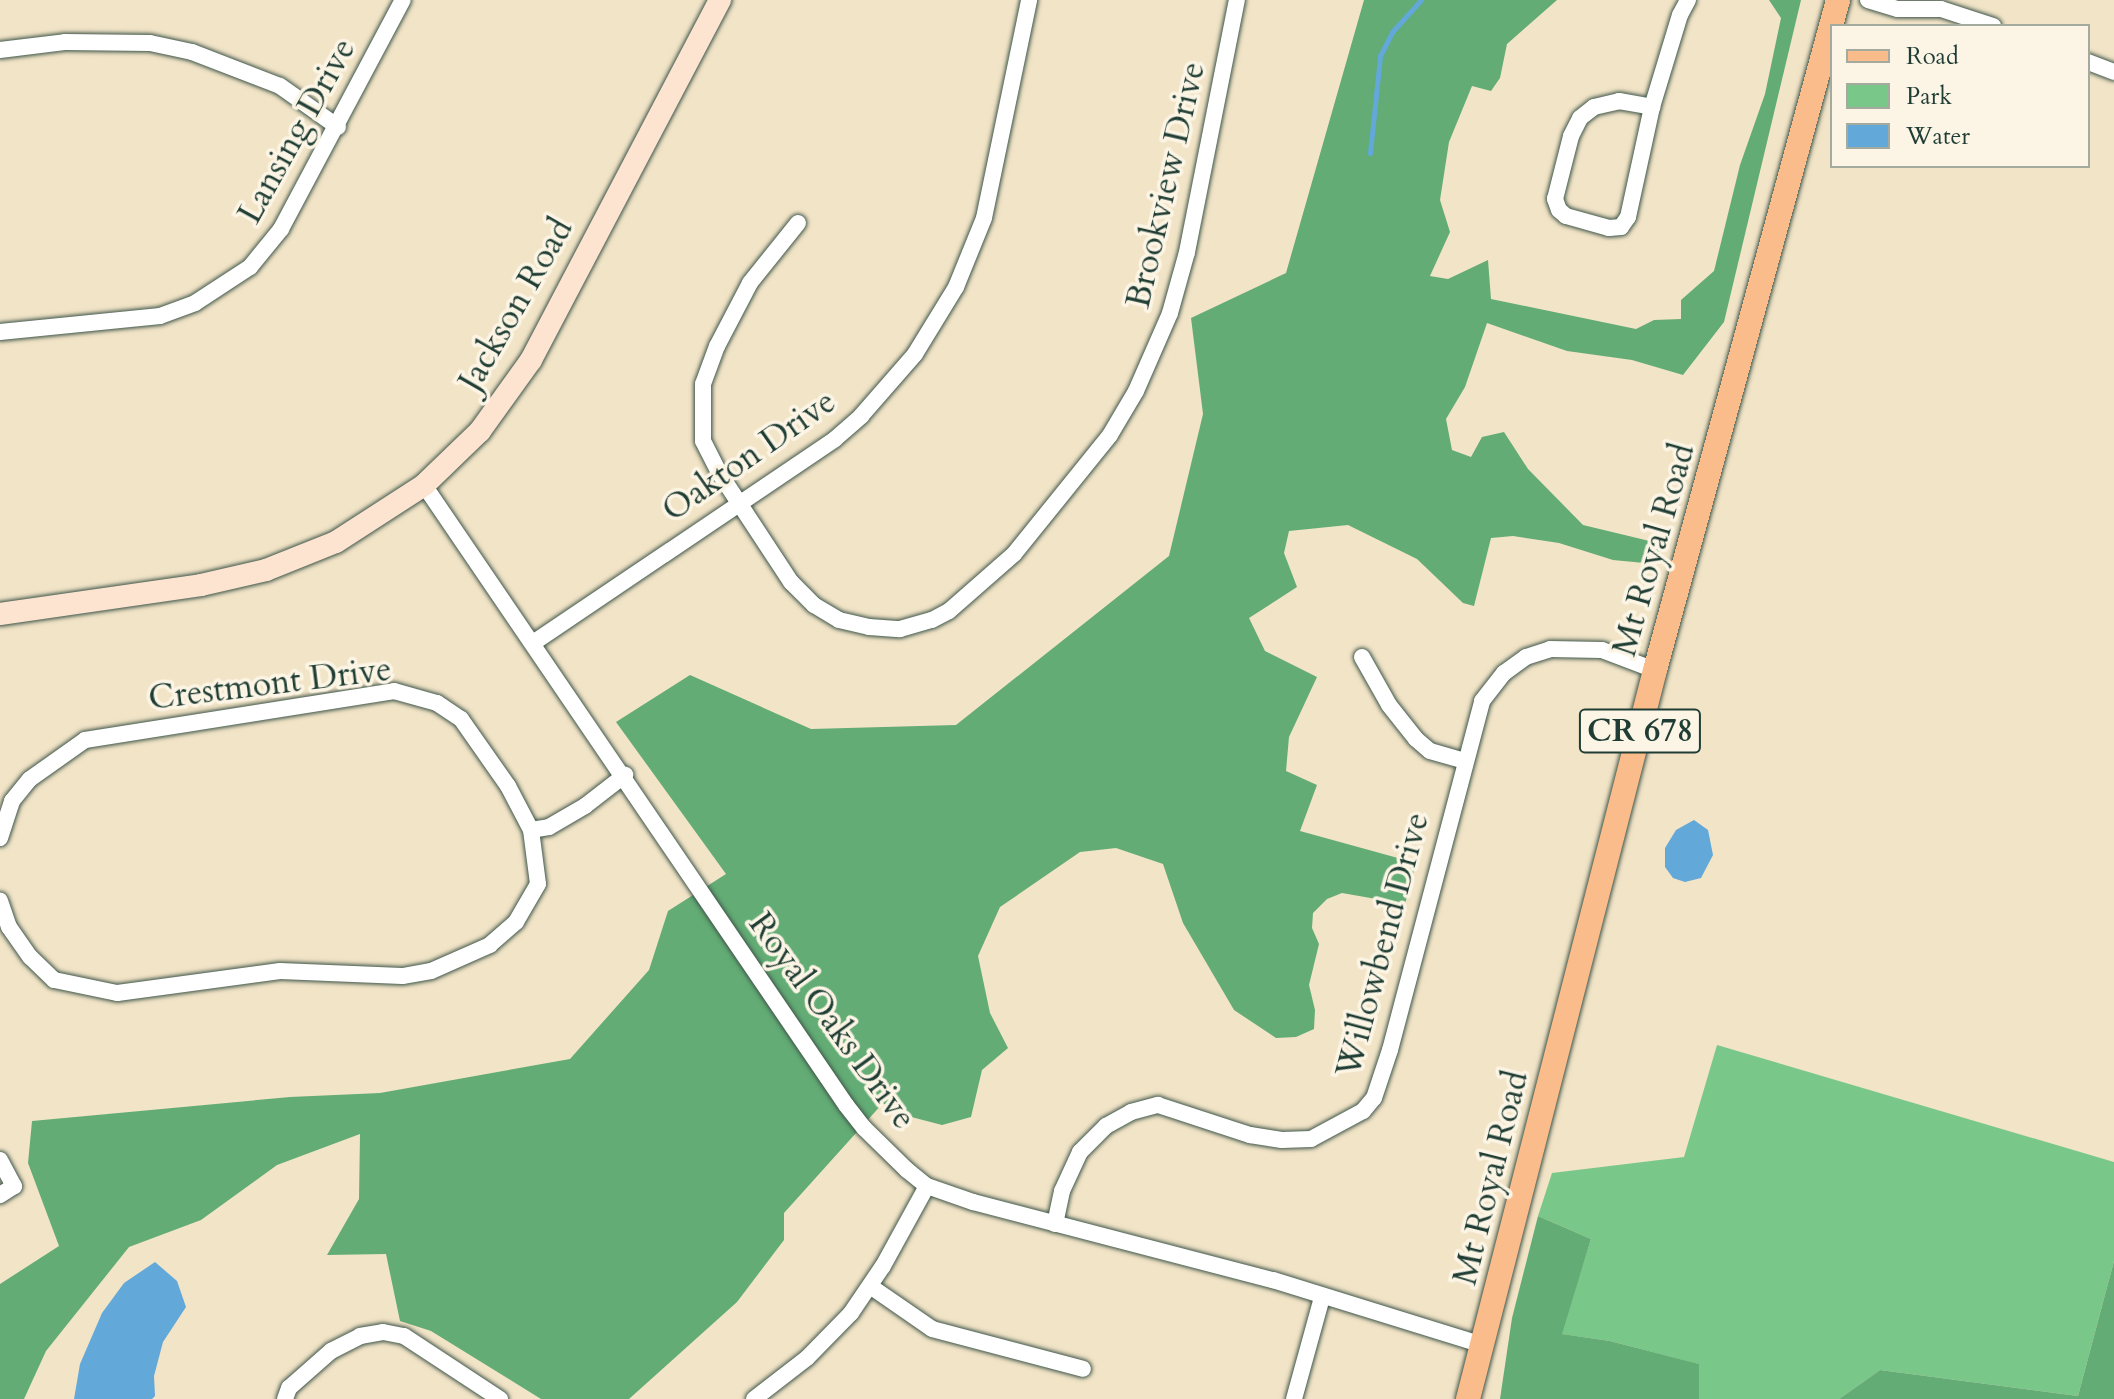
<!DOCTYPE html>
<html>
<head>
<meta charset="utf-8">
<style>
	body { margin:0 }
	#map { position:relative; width:2114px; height:1399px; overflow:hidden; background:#f2e4c7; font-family:Cardo,serif }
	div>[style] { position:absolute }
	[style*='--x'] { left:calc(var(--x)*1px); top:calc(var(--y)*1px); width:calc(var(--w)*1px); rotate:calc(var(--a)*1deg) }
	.green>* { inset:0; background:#7ac889 }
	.forest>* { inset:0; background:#63ac75 }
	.water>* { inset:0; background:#62a8d8 }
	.stream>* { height:5px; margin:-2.5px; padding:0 2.5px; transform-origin:2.5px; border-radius:2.5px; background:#62a8d8 }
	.roads { filter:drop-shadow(0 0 2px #3f564a) drop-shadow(0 0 2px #3f564a) }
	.street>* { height:16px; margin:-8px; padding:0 8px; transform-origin:8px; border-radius:8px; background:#fff }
	.secondary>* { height:22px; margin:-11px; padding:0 11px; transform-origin:11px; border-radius:11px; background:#fde4d1 }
	.primary>* { height:24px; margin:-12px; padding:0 12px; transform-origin:12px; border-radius:12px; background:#fabc8b }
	span { translate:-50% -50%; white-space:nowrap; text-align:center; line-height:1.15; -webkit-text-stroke:7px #fcf5e5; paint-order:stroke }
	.shield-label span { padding:2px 6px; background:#fcf5e5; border:2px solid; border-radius:6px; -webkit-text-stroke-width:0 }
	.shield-label { font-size:32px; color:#1f3d34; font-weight:700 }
	.street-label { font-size:34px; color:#1f3d34 }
	.legend { position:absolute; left:1830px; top:24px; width:260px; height:144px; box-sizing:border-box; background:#fcf5e5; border:2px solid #a4ab9e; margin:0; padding:10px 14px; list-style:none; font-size:24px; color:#1f3d34 }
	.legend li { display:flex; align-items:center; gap:16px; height:40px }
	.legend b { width:40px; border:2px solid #a4ab9e }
</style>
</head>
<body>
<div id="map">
	<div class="green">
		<div style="clip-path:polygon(1717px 1045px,2114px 1162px,2114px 1261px,2078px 1396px,1880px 1370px,1839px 1399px,1699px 1399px,1698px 1364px,1610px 1341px,1561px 1334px,1591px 1239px,1538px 1216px,1552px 1173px,1684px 1157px)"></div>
	</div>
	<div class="forest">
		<div style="clip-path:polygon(1364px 0,1557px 0,1507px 44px,1500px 78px,1491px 91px,1472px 86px,1449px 142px,1440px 200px,1450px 232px,1430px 276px,1448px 279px,1488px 260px,1491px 299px,1636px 329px,1654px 320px,1681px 319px,1681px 300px,1714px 271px,1740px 165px,1765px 94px,1781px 18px,1769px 0,1801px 0,1724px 322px,1683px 375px,1632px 360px,1567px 351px,1487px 323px,1465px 387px,1446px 419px,1452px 450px,1471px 457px,1482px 437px,1504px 432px,1528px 469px,1583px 525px,1662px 544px,1655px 564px,1613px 560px,1559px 543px,1513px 536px,1491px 538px,1474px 606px,1463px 603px,1417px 559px,1348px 525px,1289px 531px,1284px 553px,1297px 587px,1249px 618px,1265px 651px,1317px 677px,1289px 737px,1286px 771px,1317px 785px,1300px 831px,1416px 863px,1405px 904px,1342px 893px,1327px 899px,1313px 913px,1312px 928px,1319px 944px,1309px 985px,1315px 1010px,1314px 1029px,1296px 1037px,1276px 1038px,1234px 1010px,1183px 923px,1163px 864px,1116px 848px,1080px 852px,1000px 907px,978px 956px,990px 1013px,1008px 1048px,982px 1070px,971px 1117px,942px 1125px,896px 1113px,883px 1103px,784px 1213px,784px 1240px,737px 1302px,629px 1399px,541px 1399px,431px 1331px,400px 1321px,386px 1254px,327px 1255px,359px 1199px,360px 1134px,277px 1165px,201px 1220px,129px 1247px,46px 1351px,24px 1399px,0 1399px,0 1284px,59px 1246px,28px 1163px,32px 1121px,290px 1097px,380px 1093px,570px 1059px,649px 970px,668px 911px,726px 874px,616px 722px,690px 675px,811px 729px,956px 725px,1169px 556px,1203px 414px,1191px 318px,1286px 273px)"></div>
		<div style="clip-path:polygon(1538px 1216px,1591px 1239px,1562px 1334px,1610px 1341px,1699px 1364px,1699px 1399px,1500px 1399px,1512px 1318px)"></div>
		<div style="clip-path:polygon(2114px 1261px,2114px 1399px,1839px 1399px,1880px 1370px,2078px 1396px)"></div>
	</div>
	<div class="water">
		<div style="clip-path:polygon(1694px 820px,1708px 830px,1713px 855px,1701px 878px,1685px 882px,1673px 878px,1665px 867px,1665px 848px,1676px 830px)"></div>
		<div style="clip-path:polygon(155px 1262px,177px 1281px,186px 1307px,163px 1342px,154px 1376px,155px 1396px,152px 1399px,74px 1399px,80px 1364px,102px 1313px,124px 1283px)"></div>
	</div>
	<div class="stream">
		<div style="--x:1370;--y:153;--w:98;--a:-84.1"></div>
		<div style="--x:1380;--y:56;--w:27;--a:-63"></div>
		<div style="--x:1392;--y:32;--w:43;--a:-47.8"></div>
	</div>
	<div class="roads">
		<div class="street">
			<div style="--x:1868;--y:0;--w:31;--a:17"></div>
			<div style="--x:1898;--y:9;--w:43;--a:0"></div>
			<div style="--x:1941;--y:9;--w:55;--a:18.1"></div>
			<div style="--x:0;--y:50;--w:65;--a:-7"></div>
			<div style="--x:65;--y:42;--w:85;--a:0.7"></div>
			<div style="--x:150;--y:43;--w:43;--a:12.1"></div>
			<div style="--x:192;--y:52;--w:94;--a:21.1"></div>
			<div style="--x:280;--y:86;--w:71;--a:35.3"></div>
			<div style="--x:2088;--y:62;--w:28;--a:21"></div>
			<div style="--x:1619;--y:101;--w:34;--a:10"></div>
			<div style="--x:1652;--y:107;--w:113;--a:102.3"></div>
			<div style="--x:1628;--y:217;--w:12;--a:125"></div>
			<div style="--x:1621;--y:227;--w:12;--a:175"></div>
			<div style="--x:1609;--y:228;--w:45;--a:-164.4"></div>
			<div style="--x:1566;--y:216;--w:9;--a:-139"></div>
			<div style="--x:1559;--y:210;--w:12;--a:-110"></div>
			<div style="--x:1555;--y:199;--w:65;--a:-75.7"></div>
			<div style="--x:1571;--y:136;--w:20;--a:-63"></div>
			<div style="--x:1580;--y:118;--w:18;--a:-38"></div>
			<div style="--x:1594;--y:107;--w:26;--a:-13"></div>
			<div style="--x:1652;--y:107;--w:96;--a:-73.1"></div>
			<div style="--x:1680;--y:15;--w:17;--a:-62"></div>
			<div style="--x:798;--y:223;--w:77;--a:128.7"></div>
			<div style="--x:750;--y:283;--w:71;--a:117.6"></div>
			<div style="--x:717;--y:346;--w:40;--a:110.2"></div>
			<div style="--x:703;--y:384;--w:57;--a:90"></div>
			<div style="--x:703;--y:441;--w:34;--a:63"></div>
			<div style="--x:718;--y:471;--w:133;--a:56.7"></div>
			<div style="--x:791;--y:582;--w:33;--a:45"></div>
			<div style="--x:814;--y:605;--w:29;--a:31"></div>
			<div style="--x:839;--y:620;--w:31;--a:13"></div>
			<div style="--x:869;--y:627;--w:31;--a:4"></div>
			<div style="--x:900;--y:629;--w:33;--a:-16"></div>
			<div style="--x:932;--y:620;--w:19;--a:-28"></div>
			<div style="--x:949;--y:611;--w:86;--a:-41.2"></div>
			<div style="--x:1014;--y:554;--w:153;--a:-51.1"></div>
			<div style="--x:1110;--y:435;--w:51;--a:-59.4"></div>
			<div style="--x:1136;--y:391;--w:85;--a:-66.4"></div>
			<div style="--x:1170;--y:313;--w:63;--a:-74.4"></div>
			<div style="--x:1187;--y:252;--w:257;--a:-78.8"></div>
			<div style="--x:0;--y:332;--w:161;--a:-5.7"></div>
			<div style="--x:160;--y:316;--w:37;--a:-20"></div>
			<div style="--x:195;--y:303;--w:66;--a:-33.2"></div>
			<div style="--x:250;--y:267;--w:49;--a:-50.8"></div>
			<div style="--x:281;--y:229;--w:259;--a:-62"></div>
			<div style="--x:424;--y:485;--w:750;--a:55.76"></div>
			<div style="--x:846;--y:1105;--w:29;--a:52"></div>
			<div style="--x:864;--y:1128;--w:60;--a:44.3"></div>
			<div style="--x:907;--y:1170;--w:26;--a:39"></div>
			<div style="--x:927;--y:1186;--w:49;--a:19.2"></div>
			<div style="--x:973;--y:1202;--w:310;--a:14.6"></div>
			<div style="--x:1273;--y:1280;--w:220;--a:17.2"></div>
			<div style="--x:533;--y:643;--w:364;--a:-34"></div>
			<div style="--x:835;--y:439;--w:35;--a:-41"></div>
			<div style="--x:861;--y:416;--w:82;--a:-48.9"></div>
			<div style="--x:915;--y:354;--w:79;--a:-58.5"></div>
			<div style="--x:956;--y:287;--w:74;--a:-67.9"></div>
			<div style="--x:984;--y:218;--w:223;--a:-78.3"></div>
			<div style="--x:1362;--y:657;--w:55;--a:60.6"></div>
			<div style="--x:1389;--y:705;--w:43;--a:51.5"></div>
			<div style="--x:1416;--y:739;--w:18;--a:41"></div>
			<div style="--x:1430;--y:751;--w:35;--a:16"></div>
			<div style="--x:531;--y:830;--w:18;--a:-9"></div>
			<div style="--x:549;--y:827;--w:42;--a:-30.3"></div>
			<div style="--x:585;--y:806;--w:51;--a:-37.8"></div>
			<div style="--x:0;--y:838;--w:39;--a:-72"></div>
			<div style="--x:12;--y:801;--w:28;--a:-51"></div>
			<div style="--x:30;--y:779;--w:67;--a:-35.3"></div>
			<div style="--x:85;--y:740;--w:313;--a:-9"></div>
			<div style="--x:394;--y:691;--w:45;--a:15.6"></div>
			<div style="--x:437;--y:703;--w:29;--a:34"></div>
			<div style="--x:461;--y:719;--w:82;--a:55"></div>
			<div style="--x:508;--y:786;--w:50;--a:62.4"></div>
			<div style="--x:531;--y:830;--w:54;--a:82.6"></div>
			<div style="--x:538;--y:884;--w:44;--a:120.1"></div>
			<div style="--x:516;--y:922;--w:35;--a:139"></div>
			<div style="--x:490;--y:945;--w:64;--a:156.2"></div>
			<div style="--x:431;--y:971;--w:29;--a:170"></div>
			<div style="--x:402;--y:976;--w:122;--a:-177.7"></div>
			<div style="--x:280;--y:971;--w:164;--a:172.3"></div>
			<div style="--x:117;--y:993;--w:64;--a:-168.3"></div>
			<div style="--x:54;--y:980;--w:33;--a:-136"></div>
			<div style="--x:30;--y:957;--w:37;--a:-125"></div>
			<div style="--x:9;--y:927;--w:28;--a:-109"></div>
			<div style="--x:0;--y:1160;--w:30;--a:62"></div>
			<div style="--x:14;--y:1186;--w:17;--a:147"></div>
			<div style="--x:1055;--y:1224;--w:34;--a:-78"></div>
			<div style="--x:1062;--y:1191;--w:43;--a:-65.2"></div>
			<div style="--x:1080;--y:1152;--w:37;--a:-45"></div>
			<div style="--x:1106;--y:1126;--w:29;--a:-29"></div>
			<div style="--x:1131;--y:1112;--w:28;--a:-15"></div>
			<div style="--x:1158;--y:1105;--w:97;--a:18.1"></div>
			<div style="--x:1250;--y:1135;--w:32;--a:9"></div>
			<div style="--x:1282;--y:1140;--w:29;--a:-2"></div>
			<div style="--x:1311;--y:1139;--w:59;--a:-28.3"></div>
			<div style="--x:1363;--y:1111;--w:17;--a:-50"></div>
			<div style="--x:1374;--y:1098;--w:51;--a:-71.6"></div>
			<div style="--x:1390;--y:1050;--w:361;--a:-75.2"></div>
			<div style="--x:1482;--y:701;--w:36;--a:-52"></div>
			<div style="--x:1504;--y:673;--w:27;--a:-36"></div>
			<div style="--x:1526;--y:657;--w:25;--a:-18"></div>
			<div style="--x:1550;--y:649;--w:52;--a:1.1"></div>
			<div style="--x:1602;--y:650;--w:57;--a:20.7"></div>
			<div style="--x:870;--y:1286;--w:75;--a:34.7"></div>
			<div style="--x:932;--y:1329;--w:156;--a:14.8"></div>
			<div style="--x:285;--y:1399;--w:12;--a:-70"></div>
			<div style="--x:289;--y:1388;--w:56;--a:-41.4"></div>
			<div style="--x:331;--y:1351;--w:33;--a:-27"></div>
			<div style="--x:360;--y:1336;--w:23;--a:-10"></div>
			<div style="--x:383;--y:1332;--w:21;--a:11"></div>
			<div style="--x:404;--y:1336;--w:115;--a:33.3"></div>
			<div style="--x:754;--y:1399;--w:67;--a:-37.7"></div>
			<div style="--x:807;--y:1358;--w:63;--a:-45.6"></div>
			<div style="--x:851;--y:1313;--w:57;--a:-55.8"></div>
			<div style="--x:883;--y:1266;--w:91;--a:-61.2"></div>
			<div style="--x:1294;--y:1399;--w:106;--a:-74.6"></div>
		</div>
		<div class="secondary">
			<div style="--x:0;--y:614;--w:203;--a:-8.2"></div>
			<div style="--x:201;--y:585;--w:67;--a:-13"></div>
			<div style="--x:266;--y:570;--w:75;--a:-21.8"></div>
			<div style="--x:336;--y:542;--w:105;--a:-32.9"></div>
			<div style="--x:424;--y:485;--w:78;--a:-44"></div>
			<div style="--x:480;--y:431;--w:87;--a:-54.3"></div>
			<div style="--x:531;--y:360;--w:407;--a:-62.3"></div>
		</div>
		<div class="primary">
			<div style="--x:1468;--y:1399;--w:753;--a:-75.61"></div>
			<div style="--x:1655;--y:670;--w:695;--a:-74.72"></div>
		</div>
	</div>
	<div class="shield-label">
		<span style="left:1640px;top:731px">CR 678</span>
	</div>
	<div class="street-label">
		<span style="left:297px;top:131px;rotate:-61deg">Lansing Drive</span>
		<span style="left:1166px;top:185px;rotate:-77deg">Brookview Drive</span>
		<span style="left:516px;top:305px;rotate:-60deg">Jackson Road</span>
		<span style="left:749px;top:456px;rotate:-35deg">Oakton Drive</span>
		<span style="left:1654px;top:550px;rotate:-74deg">Mt Royal Road</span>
		<span style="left:270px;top:684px;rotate:-7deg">Crestmont Drive</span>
		<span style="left:1383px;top:945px;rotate:-75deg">Willowbend Drive</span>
		<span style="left:832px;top:1021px;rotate:54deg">Royal Oaks Drive</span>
		<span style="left:1491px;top:1178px;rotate:-76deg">Mt Royal Road</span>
	</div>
	<ul class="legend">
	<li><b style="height:10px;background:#fabc8b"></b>Road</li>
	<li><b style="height:22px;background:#7ac889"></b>Park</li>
	<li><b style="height:22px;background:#62a8d8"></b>Water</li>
	</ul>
</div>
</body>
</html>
